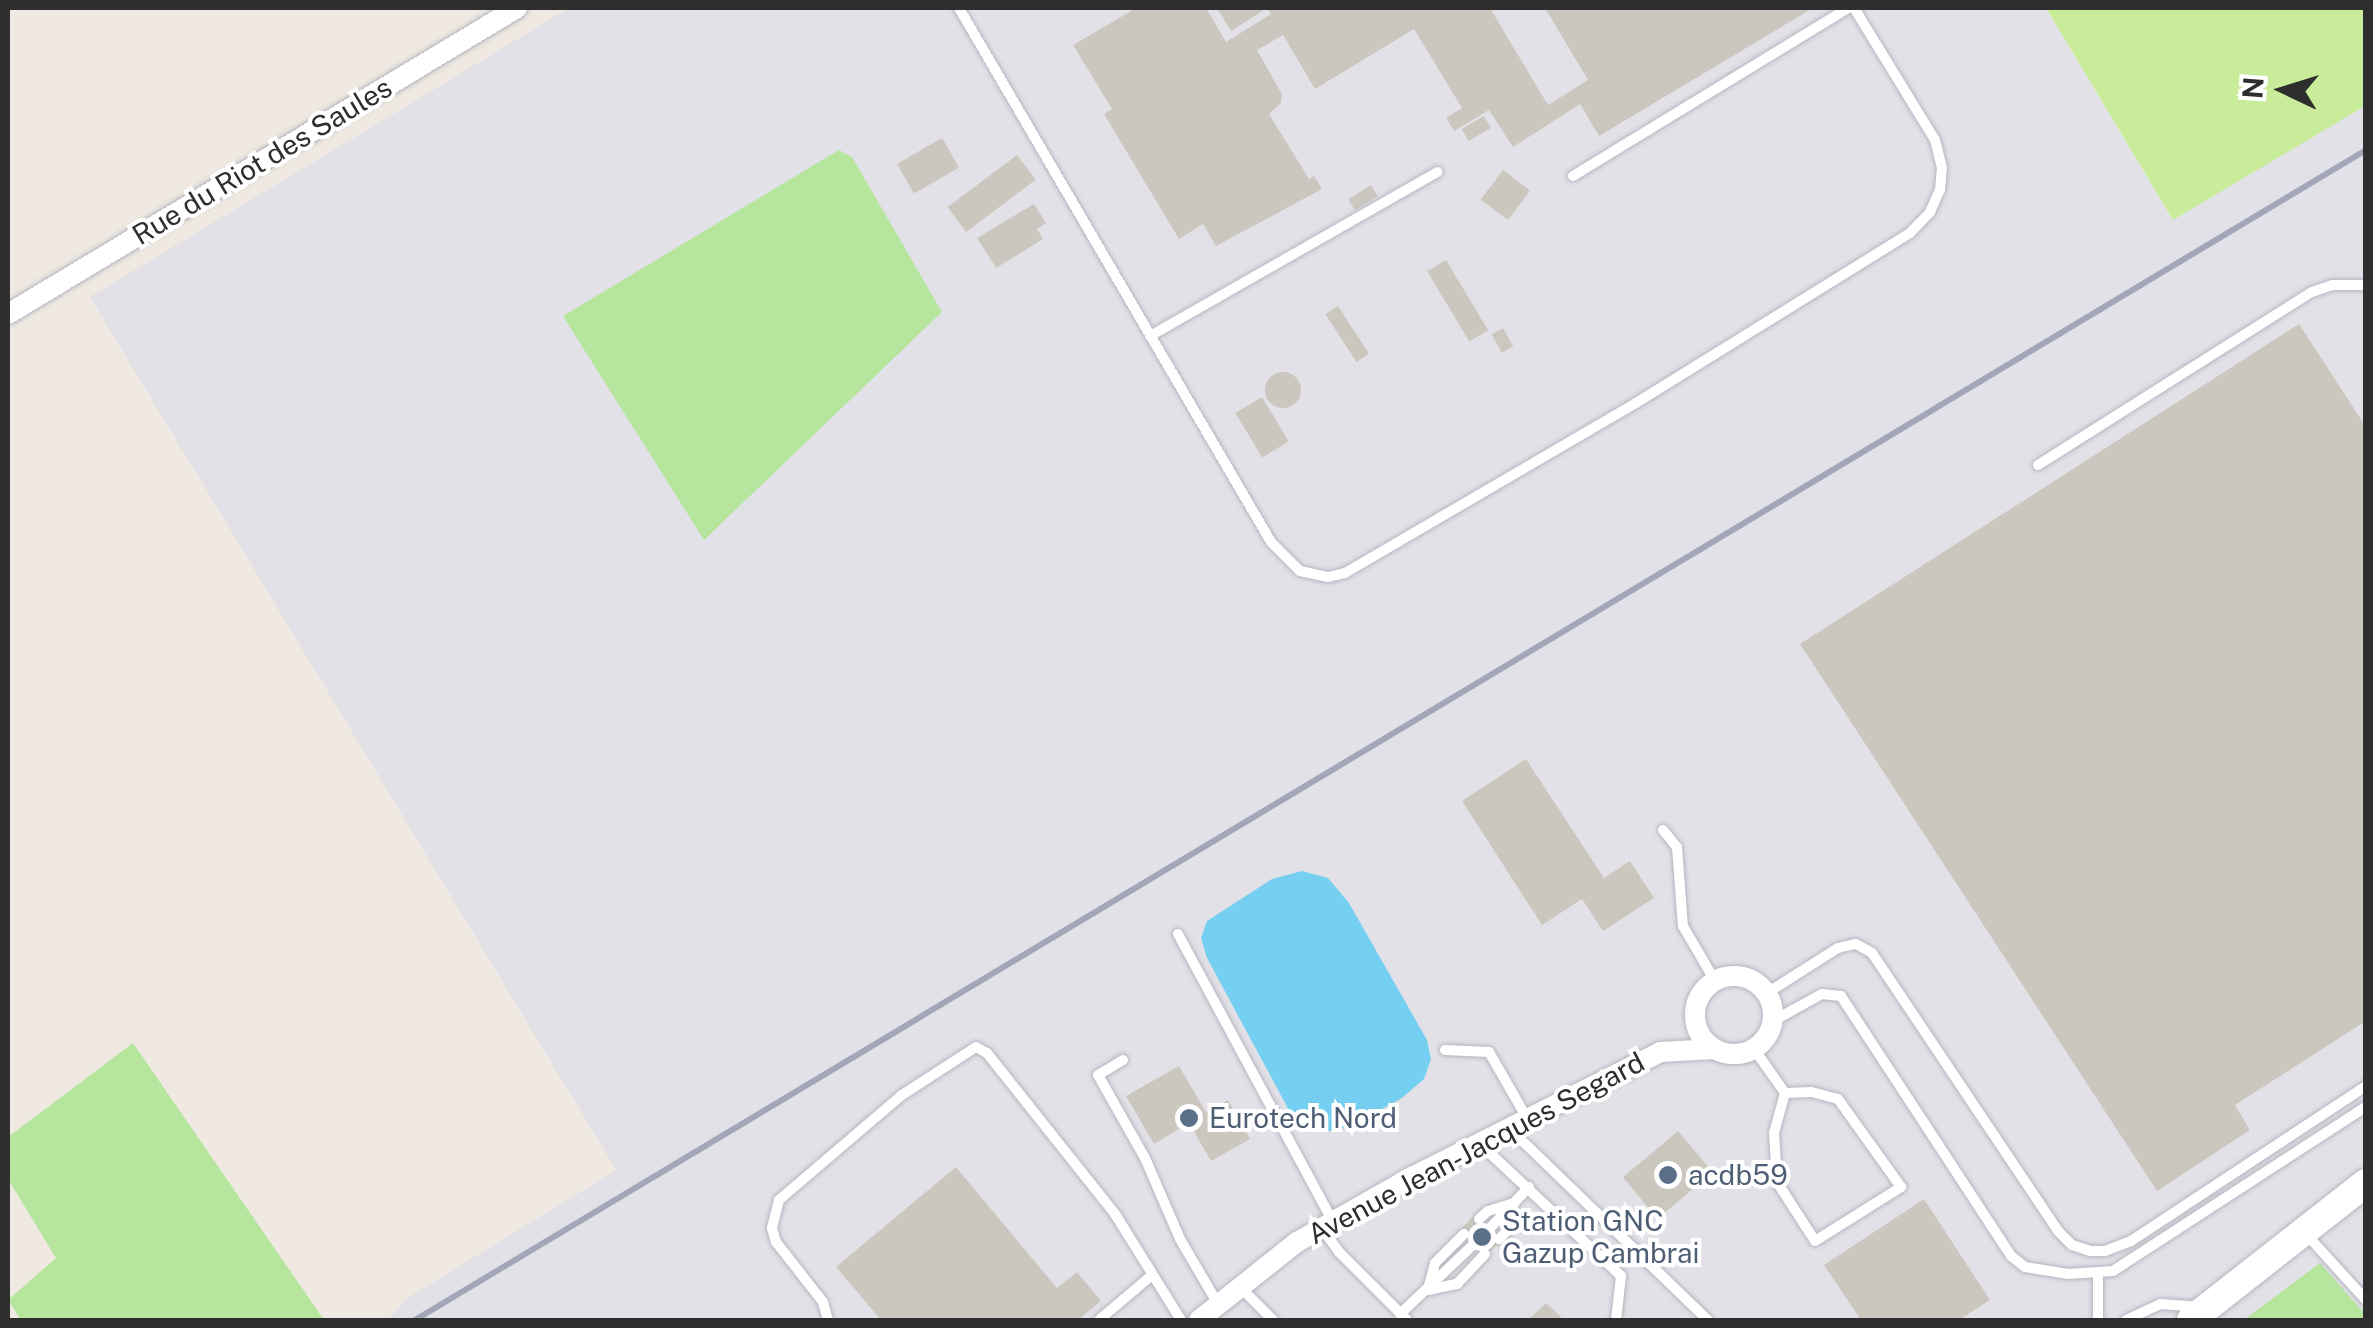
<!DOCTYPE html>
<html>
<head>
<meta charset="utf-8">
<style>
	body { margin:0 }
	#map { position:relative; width:2373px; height:1328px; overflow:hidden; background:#efe9e1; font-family:"Public Sans",sans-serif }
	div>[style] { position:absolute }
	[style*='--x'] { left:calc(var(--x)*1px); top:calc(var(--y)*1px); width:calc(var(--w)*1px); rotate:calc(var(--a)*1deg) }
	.industrial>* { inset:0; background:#e3e1e8 }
	.green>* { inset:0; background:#b6e59e }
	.pitch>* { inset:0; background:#c9ec9a }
	.water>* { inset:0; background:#75cff0 }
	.building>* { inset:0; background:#cbc7bf; transform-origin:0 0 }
	.round { border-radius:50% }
	.roads { filter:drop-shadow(0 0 2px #b4b7c1) drop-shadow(0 0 2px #b4b7c1) }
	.service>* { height:10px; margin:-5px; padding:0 5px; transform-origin:5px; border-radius:5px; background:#fff }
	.minor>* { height:20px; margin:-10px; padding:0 10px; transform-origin:10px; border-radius:10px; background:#fff }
	.minor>.ring { margin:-10px; padding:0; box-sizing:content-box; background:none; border:20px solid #fff; border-radius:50% }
	.secondary>* { height:28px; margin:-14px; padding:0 14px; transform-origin:14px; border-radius:14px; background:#fff }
	.rail>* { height:6px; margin:-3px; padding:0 3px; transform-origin:3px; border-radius:3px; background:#a3a6b8 }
	.dots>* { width:28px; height:28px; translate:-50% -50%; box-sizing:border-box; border:5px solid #fff; border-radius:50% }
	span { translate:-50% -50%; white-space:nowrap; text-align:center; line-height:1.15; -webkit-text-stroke:8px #fff; paint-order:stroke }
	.street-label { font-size:28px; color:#2e2e2e }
	.service-label { font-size:28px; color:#4e5e75 }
	.left { translate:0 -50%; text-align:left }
	.frame { position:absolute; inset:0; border:10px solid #2e2e2e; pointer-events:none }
	.north { position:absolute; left:2233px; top:40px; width:100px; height:100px; -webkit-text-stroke:8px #fff; paint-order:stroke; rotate:274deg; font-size:28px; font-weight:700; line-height:40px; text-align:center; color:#2e2e2e }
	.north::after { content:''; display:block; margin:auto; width:35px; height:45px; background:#2e2e2e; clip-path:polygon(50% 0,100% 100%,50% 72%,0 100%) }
</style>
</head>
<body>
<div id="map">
	<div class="industrial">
		<div style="clip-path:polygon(569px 8px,2046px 8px,2173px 219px,2365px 106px,2365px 1320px,388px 1320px,406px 1299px,616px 1170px,90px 297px)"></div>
	</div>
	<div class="green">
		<div style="clip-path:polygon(839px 150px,852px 157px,942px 312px,704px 540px,563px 316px)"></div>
		<div style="clip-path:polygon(133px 1043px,324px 1320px,21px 1320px,8px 1300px,56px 1258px,8px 1179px,8px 1137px)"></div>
		<div style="clip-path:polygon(2320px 1263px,2365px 1314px,2365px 1320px,2244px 1320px)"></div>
	</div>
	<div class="pitch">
		<div style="clip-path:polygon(2046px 8px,2365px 8px,2365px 106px,2173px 220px)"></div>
	</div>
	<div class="water">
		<div style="clip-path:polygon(1302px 871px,1328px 878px,1349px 903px,1427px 1040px,1431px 1059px,1424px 1079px,1402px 1098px,1347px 1128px,1322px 1132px,1304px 1128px,1292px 1116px,1207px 958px,1201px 938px,1207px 921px,1272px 879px)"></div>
	</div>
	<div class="building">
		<div style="clip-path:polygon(1136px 8px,1206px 8px,1226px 42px,1271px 14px,1267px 8px,1231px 31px,1217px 8px,1490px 8px,1548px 105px,1588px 80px,1545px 8px,1813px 8px,1599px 136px,1580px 104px,1513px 147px,1489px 110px,1454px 131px,1446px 118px,1462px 108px,1414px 29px,1315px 89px,1283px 35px,1257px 50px,1282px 94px,1281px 103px,1269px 114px,1309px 179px,1314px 176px,1322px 189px,1216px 246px,1203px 224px,1179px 239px,1104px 114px,1112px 109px,1073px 45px)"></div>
		<div style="left:1484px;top:116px;width:14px;height:26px;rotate:60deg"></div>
		<div style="left:942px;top:138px;width:34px;height:52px;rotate:60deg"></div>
		<div style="left:1017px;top:155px;width:31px;height:87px;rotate:53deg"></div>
		<div style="left:1503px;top:170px;width:34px;height:37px;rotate:37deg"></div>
		<div style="left:1371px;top:185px;width:13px;height:27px;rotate:58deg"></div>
		<div style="clip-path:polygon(1034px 204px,1046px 223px,1037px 229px,1043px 239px,996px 268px,977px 238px)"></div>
		<div style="left:1446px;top:260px;width:82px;height:22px;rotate:59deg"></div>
		<div style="left:1338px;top:306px;width:57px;height:15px;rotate:57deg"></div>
		<div style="clip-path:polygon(2299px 324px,2366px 427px,2366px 1021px,2235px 1105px,2250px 1130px,2157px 1191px,1800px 644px)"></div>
		<div style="left:1503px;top:328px;width:21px;height:13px;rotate:61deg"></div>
		<div class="round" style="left:1265px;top:372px;width:36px;height:36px"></div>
		<div style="left:1262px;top:397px;width:52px;height:31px;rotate:59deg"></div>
		<div style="clip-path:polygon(1526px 759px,1604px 878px,1630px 861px,1654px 898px,1603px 931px,1582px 899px,1542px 925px,1462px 801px)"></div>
		<div style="clip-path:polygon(1179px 1066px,1206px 1112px,1228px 1100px,1250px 1139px,1211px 1161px,1189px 1123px,1154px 1144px,1126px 1096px)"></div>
		<div style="left:1678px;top:1131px;width:54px;height:72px;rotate:50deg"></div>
		<div style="clip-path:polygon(956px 1167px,1057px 1288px,1077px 1272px,1101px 1301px,1078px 1320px,881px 1320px,836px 1267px)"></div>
		<div style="clip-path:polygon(1924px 1199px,1990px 1300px,1959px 1320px,1861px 1320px,1824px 1265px)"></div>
		<div style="left:1475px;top:1215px;width:37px;height:21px;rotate:45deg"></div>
		<div style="clip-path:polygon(1546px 1303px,1564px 1320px,1528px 1320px)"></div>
	</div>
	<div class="roads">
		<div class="service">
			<div style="--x:959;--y:8;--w:618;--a:59.7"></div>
			<div style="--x:1271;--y:542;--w:41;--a:45"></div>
			<div style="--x:1300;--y:571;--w:29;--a:12"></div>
			<div style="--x:1328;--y:577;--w:17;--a:-13"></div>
			<div style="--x:1345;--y:573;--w:337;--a:-30.3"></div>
			<div style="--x:1636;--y:403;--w:322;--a:-31.8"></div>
			<div style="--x:1910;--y:233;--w:29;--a:-46"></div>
			<div style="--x:1930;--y:212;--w:24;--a:-66"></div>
			<div style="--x:1940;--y:190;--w:22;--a:-85"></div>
			<div style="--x:1942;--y:168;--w:29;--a:-104"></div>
			<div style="--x:1935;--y:140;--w:155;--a:-121.5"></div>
			<div style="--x:1573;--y:176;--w:322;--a:-31.4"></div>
			<div style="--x:1150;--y:336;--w:331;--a:-29.7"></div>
			<div style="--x:2038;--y:465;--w:324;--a:-32.3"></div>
			<div style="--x:2312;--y:292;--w:21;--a:-19"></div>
			<div style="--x:2332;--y:285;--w:34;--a:0"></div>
			<div style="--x:1663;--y:830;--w:22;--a:51"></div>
			<div style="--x:1677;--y:847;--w:79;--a:85.7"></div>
			<div style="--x:1683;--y:926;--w:64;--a:59.8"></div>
			<div style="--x:1178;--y:934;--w:325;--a:61.7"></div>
			<div style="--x:1767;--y:993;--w:84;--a:-32.4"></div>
			<div style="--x:1838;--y:948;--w:18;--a:-13"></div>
			<div style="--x:1856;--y:944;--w:18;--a:29"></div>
			<div style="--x:1872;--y:953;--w:334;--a:56.2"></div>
			<div style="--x:2058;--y:1231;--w:20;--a:45"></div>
			<div style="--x:2072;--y:1245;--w:19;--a:18"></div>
			<div style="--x:2090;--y:1251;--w:15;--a:0"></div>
			<div style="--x:2105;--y:1251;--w:28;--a:-21"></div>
			<div style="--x:2131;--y:1241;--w:282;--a:-33.4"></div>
			<div style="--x:1773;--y:1021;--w:56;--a:-28.9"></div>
			<div style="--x:1822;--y:994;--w:19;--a:6"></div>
			<div style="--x:1841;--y:996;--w:311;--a:56.8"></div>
			<div style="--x:2011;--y:1256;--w:18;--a:38"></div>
			<div style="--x:2025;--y:1267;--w:44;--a:9.2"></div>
			<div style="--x:2068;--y:1274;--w:45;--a:-3.8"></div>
			<div style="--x:2113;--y:1271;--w:302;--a:-33"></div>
			<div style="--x:1754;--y:1049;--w:54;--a:54.8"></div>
			<div style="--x:1785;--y:1093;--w:41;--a:105.4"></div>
			<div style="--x:1774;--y:1133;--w:49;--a:86.5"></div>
			<div style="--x:1777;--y:1182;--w:70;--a:57.2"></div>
			<div style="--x:1815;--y:1241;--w:102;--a:-32.1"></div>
			<div style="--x:1901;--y:1187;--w:108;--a:-125.6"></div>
			<div style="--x:1838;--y:1099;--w:28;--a:-165"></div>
			<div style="--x:1811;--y:1092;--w:26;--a:178"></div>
			<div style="--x:1445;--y:1050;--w:44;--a:2.6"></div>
			<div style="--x:1489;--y:1052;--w:76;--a:60.1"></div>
			<div style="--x:1123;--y:1060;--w:29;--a:149"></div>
			<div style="--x:1098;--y:1075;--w:95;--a:60.5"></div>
			<div style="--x:1145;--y:1158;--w:88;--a:66.6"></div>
			<div style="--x:1180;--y:1239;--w:75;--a:59.7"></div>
			<div style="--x:1510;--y:1129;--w:275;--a:44"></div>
			<div style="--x:1479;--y:1143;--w:195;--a:43.1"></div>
			<div style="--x:1621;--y:1276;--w:44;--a:96.5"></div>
			<div style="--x:1479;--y:1219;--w:12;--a:-42"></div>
			<div style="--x:1488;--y:1211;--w:27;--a:-17"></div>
			<div style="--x:1514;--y:1203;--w:28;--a:103"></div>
			<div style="--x:1508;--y:1230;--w:13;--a:135"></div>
			<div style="--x:1321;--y:1227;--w:31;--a:54"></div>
			<div style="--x:1339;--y:1252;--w:96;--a:45"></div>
			<div style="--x:1489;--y:1229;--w:58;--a:-46.4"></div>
			<div style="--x:1464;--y:1234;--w:41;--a:135"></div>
			<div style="--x:1435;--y:1263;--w:28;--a:105"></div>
			<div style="--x:1428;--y:1290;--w:30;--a:-12"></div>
			<div style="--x:1457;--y:1284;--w:41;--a:-47"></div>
			<div style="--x:2306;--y:1234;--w:89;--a:47.7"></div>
			<div style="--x:1240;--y:1287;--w:47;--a:45"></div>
			<div style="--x:1400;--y:1314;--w:102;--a:-43.4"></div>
			<div style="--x:828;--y:1320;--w:19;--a:-106"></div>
			<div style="--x:823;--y:1302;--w:76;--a:-128.1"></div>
			<div style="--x:776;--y:1242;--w:15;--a:-106"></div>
			<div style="--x:772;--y:1228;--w:29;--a:-76"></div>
			<div style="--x:779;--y:1200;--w:162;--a:-40.5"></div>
			<div style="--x:902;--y:1095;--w:88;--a:-33"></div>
			<div style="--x:976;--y:1047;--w:13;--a:29"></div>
			<div style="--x:987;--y:1053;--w:206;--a:51.5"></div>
			<div style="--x:1115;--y:1214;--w:125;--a:58.1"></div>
			<div style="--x:1099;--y:1320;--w:70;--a:-40.3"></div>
			<div style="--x:2098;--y:1320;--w:45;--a:-90"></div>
			<div style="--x:2126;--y:1320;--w:38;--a:-25"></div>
			<div style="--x:2160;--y:1304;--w:39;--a:4"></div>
		</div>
		<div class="minor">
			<div style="--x:8;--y:314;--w:594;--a:-31.01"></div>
			<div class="ring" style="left:1695px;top:976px;width:58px;height:58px"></div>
			<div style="--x:1199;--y:1320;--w:125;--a:-38.5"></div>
			<div style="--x:1297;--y:1242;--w:132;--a:-29.5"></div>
			<div style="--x:1412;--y:1177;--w:278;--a:-26.7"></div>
			<div style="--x:1660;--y:1052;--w:55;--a:-3.1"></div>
		</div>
		<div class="secondary">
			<div style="--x:2191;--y:1320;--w:222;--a:-38.1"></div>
		</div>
	</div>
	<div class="rail">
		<div style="--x:415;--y:1320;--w:2275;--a:-30.95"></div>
	</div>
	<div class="dots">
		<div style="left:1189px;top:1118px;background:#5c6f8a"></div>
		<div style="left:1668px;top:1175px;background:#5c6f8a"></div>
		<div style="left:1482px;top:1237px;background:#5c6f8a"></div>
	</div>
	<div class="street-label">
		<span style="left:262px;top:161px;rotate:-31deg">Rue du Riot des Saules</span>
		<span style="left:1476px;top:1148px;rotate:-28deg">Avenue Jean-Jacques Segard</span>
	</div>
	<div class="service-label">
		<span class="left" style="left:1209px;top:1118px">Eurotech Nord</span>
		<span class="left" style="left:1688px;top:1175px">acdb59</span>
		<span class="left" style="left:1502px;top:1237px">Station GNC<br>Gazup Cambrai</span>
	</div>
	<div class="frame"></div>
	<div class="north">N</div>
</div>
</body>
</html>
